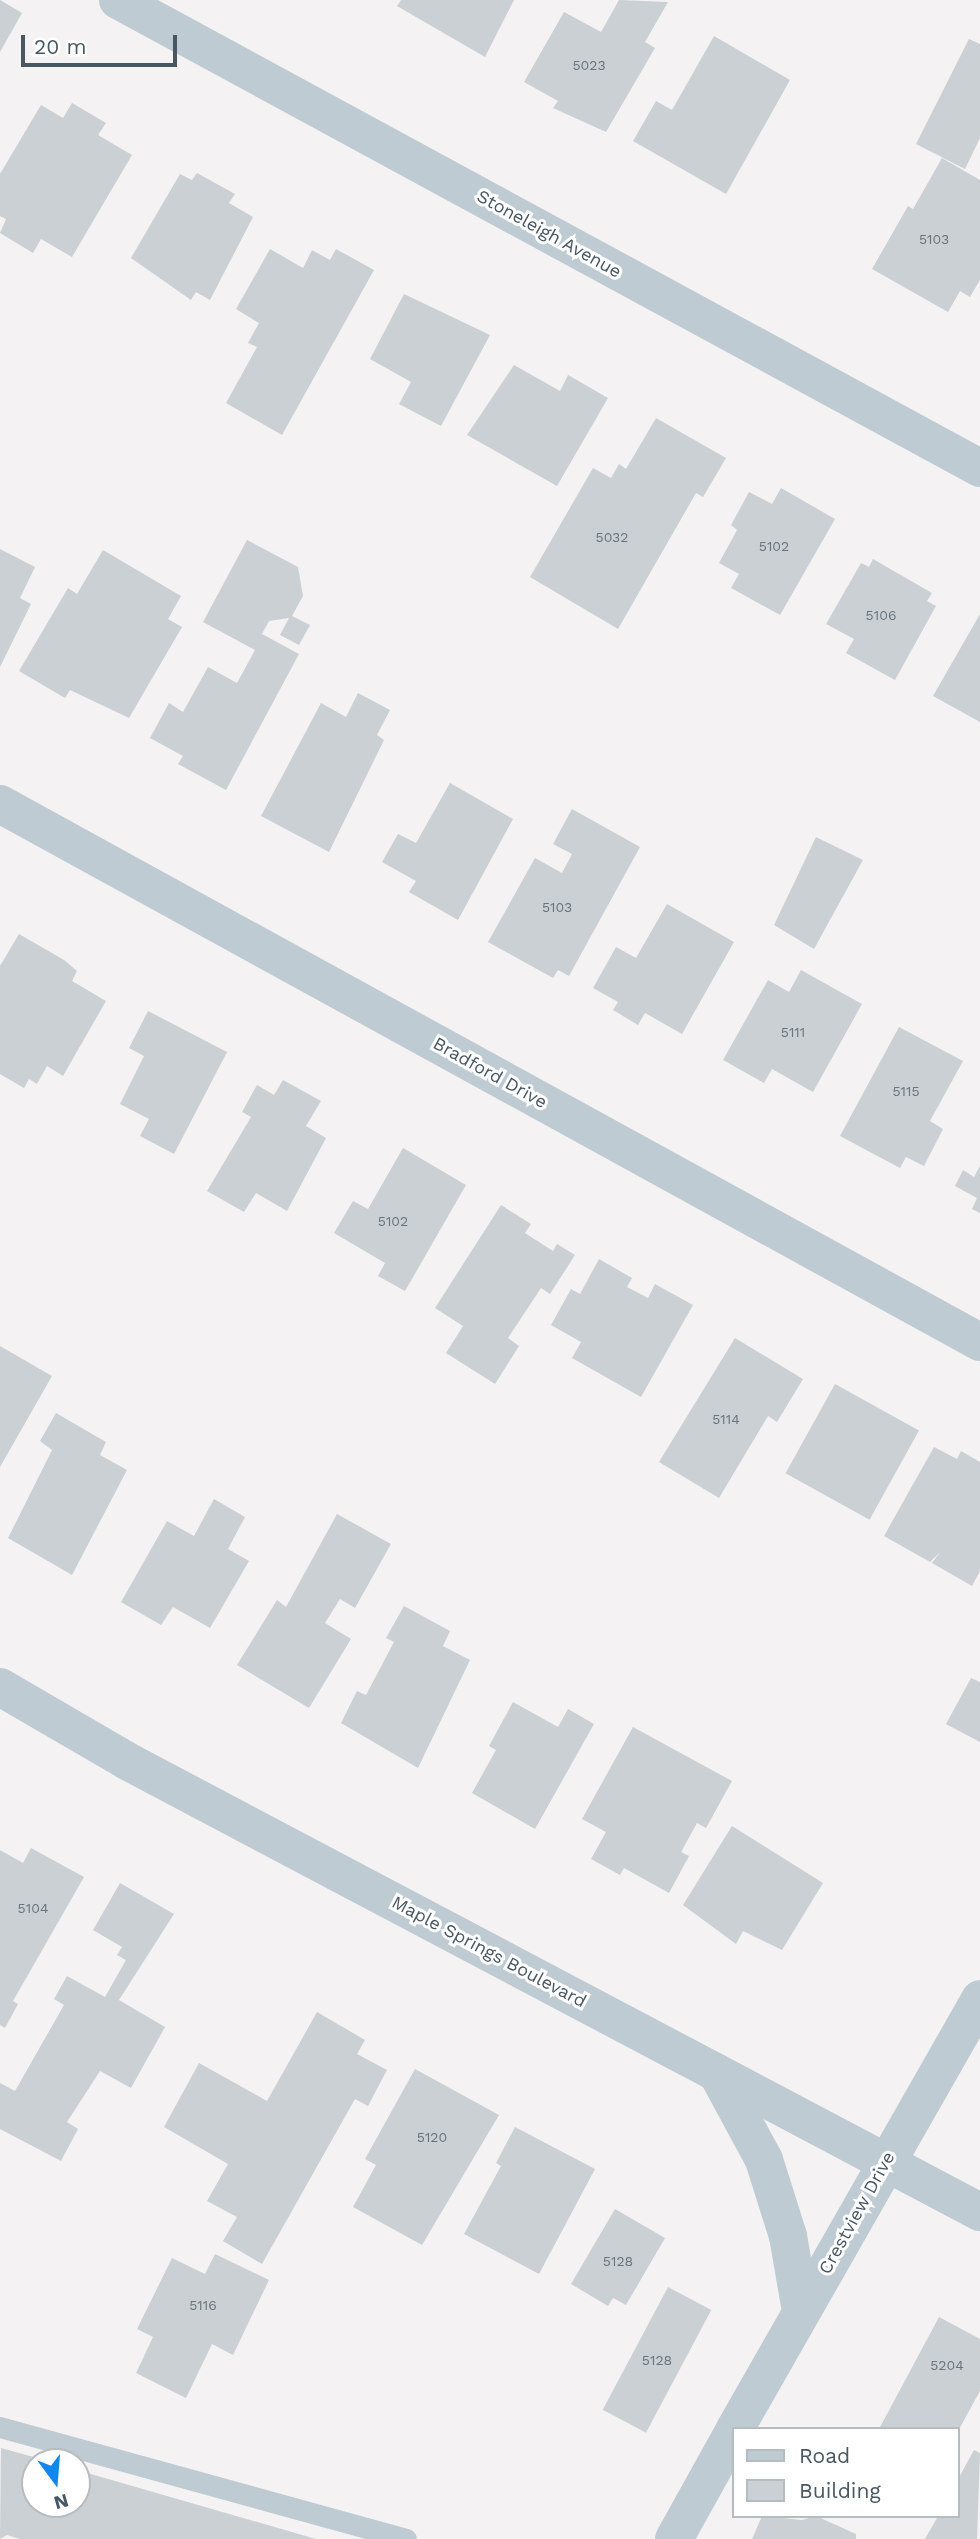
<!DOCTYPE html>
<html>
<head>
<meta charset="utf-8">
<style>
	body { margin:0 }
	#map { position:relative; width:980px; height:2539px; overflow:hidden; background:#f4f2f2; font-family:"Work Sans",sans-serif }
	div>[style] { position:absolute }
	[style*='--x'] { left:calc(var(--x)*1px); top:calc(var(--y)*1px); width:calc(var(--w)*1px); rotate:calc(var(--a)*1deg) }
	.building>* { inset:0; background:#cbd0d4; transform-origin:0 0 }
	.lane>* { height:21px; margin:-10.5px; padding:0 10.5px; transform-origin:10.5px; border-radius:10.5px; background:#bfcbd2 }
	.street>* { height:38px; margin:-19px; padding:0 19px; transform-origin:19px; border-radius:19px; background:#bfcbd2 }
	span { translate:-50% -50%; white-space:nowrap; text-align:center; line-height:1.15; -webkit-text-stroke:6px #fff; paint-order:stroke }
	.number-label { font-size:14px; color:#69757e }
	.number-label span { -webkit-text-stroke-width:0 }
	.street-label { font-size:18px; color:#485761 }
	.legend { position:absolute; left:732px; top:2427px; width:228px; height:91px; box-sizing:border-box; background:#fff; border:2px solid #b6bcc0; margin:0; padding:9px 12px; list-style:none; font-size:21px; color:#485761 }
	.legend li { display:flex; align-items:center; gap:14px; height:35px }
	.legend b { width:35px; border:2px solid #b6bcc0 }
	.north { position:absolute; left:21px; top:2448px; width:70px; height:70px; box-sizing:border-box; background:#fff; border:2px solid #b6bcc0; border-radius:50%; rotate:164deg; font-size:19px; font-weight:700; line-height:28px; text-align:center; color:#485761 }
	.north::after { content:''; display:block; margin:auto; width:24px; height:32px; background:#0d88f3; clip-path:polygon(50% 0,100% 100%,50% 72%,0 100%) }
	.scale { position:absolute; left:21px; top:35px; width:156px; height:32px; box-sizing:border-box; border:4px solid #485761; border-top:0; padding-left:9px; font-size:21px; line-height:24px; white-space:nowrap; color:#485761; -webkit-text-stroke:5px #fff; paint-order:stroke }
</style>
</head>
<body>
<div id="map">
	<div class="building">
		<div style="clip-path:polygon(0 0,22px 13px,0 52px)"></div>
		<div style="clip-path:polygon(401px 0,514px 0,485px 57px,397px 6px)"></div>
		<div style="clip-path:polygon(619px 0,668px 2px,645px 42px,655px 48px,606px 132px,553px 108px,558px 101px,524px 82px,564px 12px,601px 32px)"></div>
		<div style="clip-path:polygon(714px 36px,790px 80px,726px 194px,633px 141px,656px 101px,672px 110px)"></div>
		<div style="clip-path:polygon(969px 39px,980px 44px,980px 138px,965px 169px,916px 144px)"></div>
		<div style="clip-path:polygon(72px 103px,106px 123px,98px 135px,132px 155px,72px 257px,41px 239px,33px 253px,0 233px,6px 219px,0 216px,0 174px,41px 105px,63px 118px)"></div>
		<div style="clip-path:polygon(942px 158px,980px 180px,980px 280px,970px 297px,960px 291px,948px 312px,872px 269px,908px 206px,913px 209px)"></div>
		<div style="clip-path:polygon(197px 173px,235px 194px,229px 203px,253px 217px,210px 300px,196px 292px,191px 300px,131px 258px,180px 174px,192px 180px)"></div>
		<div style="clip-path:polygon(270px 249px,303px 268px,312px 250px,330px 260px,336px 249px,374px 270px,282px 435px,226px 403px,257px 347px,248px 343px,259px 323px,236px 309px)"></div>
		<div style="clip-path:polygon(404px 294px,490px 335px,441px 426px,399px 404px,411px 382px,370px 359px)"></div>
		<div style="clip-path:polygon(514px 365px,560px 391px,568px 375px,608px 398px,557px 486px,467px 435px)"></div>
		<div style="clip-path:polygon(656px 418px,726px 458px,703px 497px,696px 493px,618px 629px,530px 577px,593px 468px,611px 478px,619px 464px,626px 469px)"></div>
		<div style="clip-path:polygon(781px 488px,835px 519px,780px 615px,731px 588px,739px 574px,719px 563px,737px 530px,731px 525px,749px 492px,772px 504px)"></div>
		<div style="clip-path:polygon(247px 540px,298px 567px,303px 596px,292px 616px,310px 625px,299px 645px,280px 635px,289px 618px,269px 621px,262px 634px,299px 654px,226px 790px,178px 764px,183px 756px,150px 738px,169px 703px,183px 712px,208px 667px,237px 683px,255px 650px,203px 622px)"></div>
		<div style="clip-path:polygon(0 549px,35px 567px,20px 598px,31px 604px,0 667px)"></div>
		<div style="clip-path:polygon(103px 550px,181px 596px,168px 619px,182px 627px,129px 718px,70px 690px,65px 698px,19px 671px,68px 588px,77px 594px)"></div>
		<div style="clip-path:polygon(873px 559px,932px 593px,927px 601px,936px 606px,895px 680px,846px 653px,854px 639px,826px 624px,861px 563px,869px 567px)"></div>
		<div style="clip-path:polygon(980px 614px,980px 722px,933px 696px)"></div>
		<div style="clip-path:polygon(358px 693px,390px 710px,377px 735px,384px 740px,329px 852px,261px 816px,321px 703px,346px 717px)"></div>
		<div style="clip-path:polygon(450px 783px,513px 819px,458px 920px,409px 892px,416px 881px,382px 862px,398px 834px,416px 843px)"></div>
		<div style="clip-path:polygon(572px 809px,640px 847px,569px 976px,558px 970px,553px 978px,488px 942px,535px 858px,562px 873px,572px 854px,553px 844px)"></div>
		<div style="clip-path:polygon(816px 837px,863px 860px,814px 949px,774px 925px)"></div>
		<div style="clip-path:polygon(667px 904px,734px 942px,682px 1034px,645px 1013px,638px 1025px,613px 1010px,618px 1002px,593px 988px,616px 947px,636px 958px)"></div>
		<div style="clip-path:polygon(19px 934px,64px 960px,77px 971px,72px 981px,106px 1001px,63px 1076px,47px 1066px,37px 1084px,29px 1079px,24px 1088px,0 1074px,0 966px)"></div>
		<div style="clip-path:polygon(801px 970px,862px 1004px,813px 1092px,772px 1069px,764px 1083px,723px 1060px,768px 980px,789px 992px)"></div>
		<div style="clip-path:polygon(148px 1011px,227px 1052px,174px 1154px,140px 1136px,149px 1119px,120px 1104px,144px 1056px,129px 1048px)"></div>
		<div style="clip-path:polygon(899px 1027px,963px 1061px,930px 1121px,943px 1129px,924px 1166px,906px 1157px,900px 1168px,840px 1136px)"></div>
		<div style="clip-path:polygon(283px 1080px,321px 1101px,306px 1126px,326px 1138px,287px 1211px,256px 1193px,244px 1212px,207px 1191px,251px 1117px,242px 1112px,257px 1085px,274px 1095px)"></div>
		<div style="clip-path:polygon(403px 1148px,466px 1185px,405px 1291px,378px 1276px,385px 1263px,334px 1233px,353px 1201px,368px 1209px)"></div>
		<div style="clip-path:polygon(980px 1166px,980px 1213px,972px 1209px,977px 1198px,955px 1186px,963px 1170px,974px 1177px)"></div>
		<div style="clip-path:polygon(501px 1205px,531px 1224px,525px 1233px,553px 1251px,557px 1244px,575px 1255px,550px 1294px,541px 1288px,508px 1338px,519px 1346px,495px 1384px,446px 1353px,463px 1326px,435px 1308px)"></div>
		<div style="clip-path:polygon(599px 1259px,632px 1278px,627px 1287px,648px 1298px,655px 1284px,693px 1305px,641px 1397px,572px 1358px,581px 1342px,551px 1325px,571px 1289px,580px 1294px)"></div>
		<div style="clip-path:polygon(735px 1338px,803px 1379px,777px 1422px,768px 1416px,719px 1498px,659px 1462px)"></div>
		<div style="clip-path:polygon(0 1346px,52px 1376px,0 1467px)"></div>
		<div style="left:835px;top:1384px;width:96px;height:102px;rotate:29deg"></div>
		<div style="clip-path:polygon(56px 1413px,106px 1442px,100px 1455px,127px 1470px,72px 1575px,8px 1538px,52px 1450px,40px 1441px)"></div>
		<div style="clip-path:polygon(934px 1447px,957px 1459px,961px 1451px,980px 1462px,980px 1571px,972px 1586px,932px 1563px,940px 1552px,930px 1562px,884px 1536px)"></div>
		<div style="clip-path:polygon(214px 1499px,245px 1517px,228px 1549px,249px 1561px,210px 1628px,173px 1607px,161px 1625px,121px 1602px,167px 1521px,194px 1536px)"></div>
		<div style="clip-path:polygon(337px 1514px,391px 1544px,355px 1608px,340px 1599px,325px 1623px,351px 1639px,309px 1708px,237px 1665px,277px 1600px,286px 1607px)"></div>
		<div style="clip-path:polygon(404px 1606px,450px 1631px,443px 1646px,470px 1660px,418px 1768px,341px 1723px,357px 1691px,366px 1695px,394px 1642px,386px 1638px)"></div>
		<div style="clip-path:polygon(971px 1678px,980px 1682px,980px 1742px,946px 1724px)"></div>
		<div style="clip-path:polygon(513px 1702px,558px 1727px,568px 1709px,594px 1724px,535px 1829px,472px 1793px,496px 1750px,489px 1746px)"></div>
		<div style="clip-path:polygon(633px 1727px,732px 1781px,706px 1828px,697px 1823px,681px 1852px,689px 1856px,669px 1893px,624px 1868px,620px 1875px,591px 1859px,606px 1832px,582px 1819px)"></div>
		<div style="clip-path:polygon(732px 1826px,823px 1883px,782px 1950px,743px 1931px,736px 1944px,683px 1905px)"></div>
		<div style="clip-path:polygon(31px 1848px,84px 1877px,13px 2001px,18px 2004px,5px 2028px,0 2025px,0 1850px,23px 1863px)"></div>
		<div style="clip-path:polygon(120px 1883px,174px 1914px,119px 2000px,165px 2027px,131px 2088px,100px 2071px,67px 2122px,78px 2129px,61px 2161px,0 2129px,0 2083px,15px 2091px,64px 2005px,54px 1999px,67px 1976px,105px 1997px,126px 1960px,117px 1955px,122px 1947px,93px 1930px)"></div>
		<div style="clip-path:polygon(317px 2012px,365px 2040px,357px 2054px,387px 2070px,368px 2106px,355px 2099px,262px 2264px,223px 2241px,237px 2217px,207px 2201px,228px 2164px,164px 2127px,199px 2063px,267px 2101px)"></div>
		<div style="clip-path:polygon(415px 2069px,499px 2115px,422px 2245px,353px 2207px,376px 2165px,365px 2159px)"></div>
		<div style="clip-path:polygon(515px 2127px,595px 2169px,539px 2274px,464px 2234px,501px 2166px,496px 2163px)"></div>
		<div style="clip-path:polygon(615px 2209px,665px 2238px,626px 2305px,613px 2298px,608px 2306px,571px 2284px)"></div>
		<div style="clip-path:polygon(215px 2254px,269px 2280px,233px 2355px,212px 2344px,186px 2398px,136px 2373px,153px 2337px,137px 2329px,172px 2258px,205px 2274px)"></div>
		<div style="left:668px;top:2287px;width:49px;height:139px;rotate:28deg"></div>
		<div style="clip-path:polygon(939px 2317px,980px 2339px,980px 2391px,957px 2433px,957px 2429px,879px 2429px)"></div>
		<div style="clip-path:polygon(1px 2448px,48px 2461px,35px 2462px,35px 2504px,77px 2504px,77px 2470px,316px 2539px,20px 2539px,7px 2535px,0 2539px)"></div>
		<div style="clip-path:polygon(974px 2450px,980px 2453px,977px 2539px,925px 2539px,938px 2516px,957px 2516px,957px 2481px)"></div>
		<div style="clip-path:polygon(762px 2516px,802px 2520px,816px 2516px,856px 2534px,856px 2539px,752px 2539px)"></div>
	</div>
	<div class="lane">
		<div style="--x:0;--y:2427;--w:421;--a:15.4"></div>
	</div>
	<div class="street">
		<div style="--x:118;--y:0;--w:981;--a:28.5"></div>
		<div style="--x:0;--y:804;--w:1118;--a:28.77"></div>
		<div style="--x:0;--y:1687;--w:147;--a:30.2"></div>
		<div style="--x:127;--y:1761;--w:965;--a:27.87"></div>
		<div style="--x:717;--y:2073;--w:99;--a:61.6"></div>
		<div style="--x:764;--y:2160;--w:80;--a:72.5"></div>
		<div style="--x:788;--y:2236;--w:76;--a:80.2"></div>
		<div style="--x:735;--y:2429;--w:495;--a:-60.3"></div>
		<div style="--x:674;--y:2539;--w:121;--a:-60.9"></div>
	</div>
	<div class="number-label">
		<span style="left:589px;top:65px">5023</span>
		<span style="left:934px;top:239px">5103</span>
		<span style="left:612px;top:537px">5032</span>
		<span style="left:774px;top:546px">5102</span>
		<span style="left:881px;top:615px">5106</span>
		<span style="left:557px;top:907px">5103</span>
		<span style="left:793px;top:1032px">5111</span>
		<span style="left:906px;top:1091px">5115</span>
		<span style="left:393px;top:1221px">5102</span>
		<span style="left:726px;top:1419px">5114</span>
		<span style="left:33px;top:1908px">5104</span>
		<span style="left:432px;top:2137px">5120</span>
		<span style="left:618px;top:2261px">5128</span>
		<span style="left:203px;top:2305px">5116</span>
		<span style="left:657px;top:2360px">5128</span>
		<span style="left:947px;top:2365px">5204</span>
	</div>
	<div class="street-label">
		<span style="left:549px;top:234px;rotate:29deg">Stoneleigh Avenue</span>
		<span style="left:490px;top:1073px;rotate:29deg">Bradford Drive</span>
		<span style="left:489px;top:1952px;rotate:28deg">Maple Springs Boulevard</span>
		<span style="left:857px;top:2213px;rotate:-61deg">Crestview Drive</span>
	</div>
	<ul class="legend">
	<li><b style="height:9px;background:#bfcbd2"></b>Road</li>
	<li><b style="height:19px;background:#cbd0d4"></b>Building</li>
	</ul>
	<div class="north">N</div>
	<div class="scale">20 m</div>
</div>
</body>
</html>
